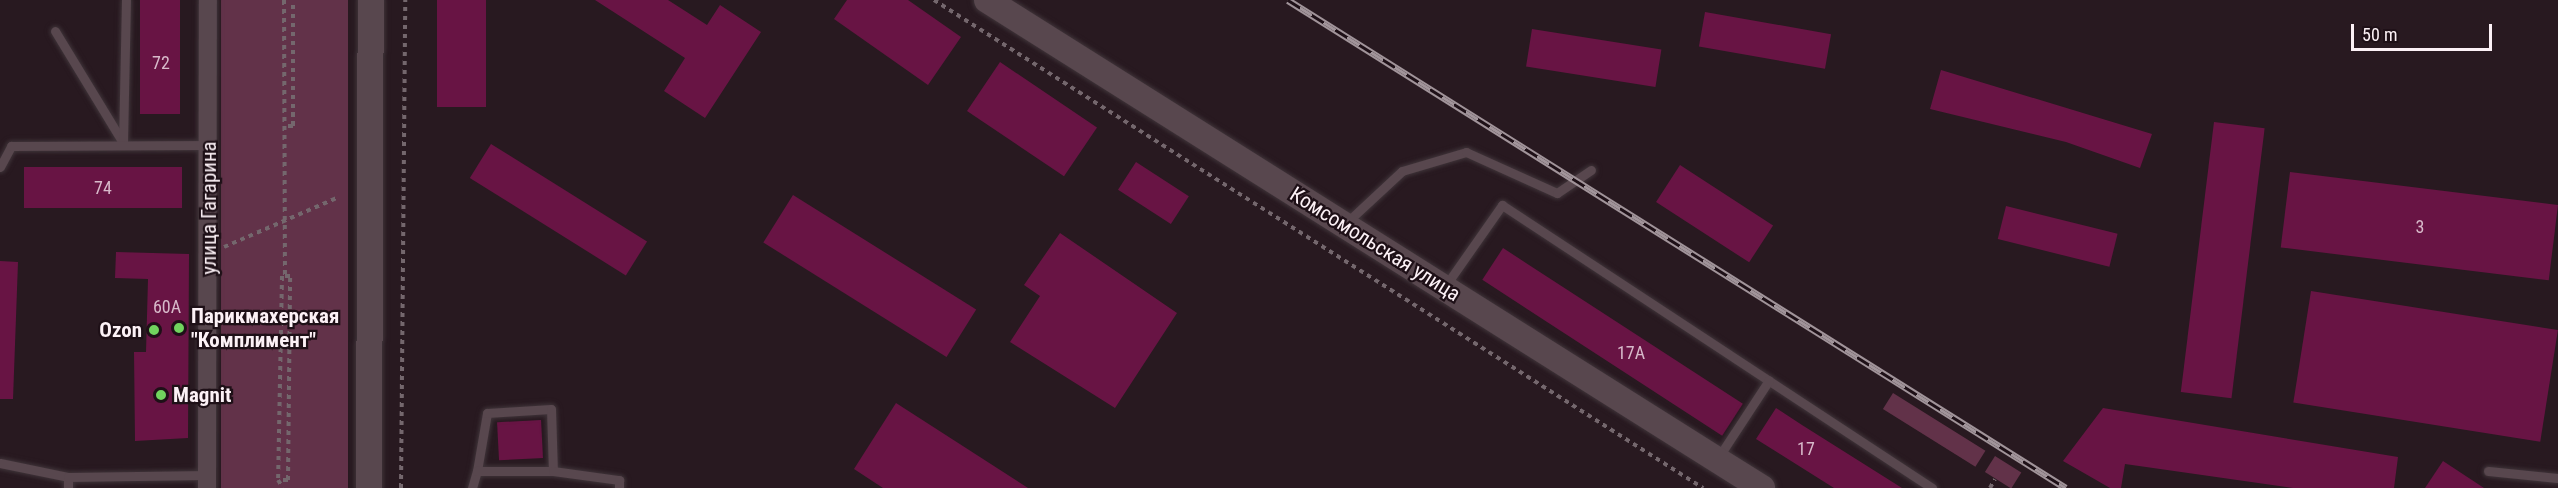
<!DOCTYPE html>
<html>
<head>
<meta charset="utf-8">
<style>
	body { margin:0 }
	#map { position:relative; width:2558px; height:488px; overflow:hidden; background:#281920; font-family:"Roboto Condensed",sans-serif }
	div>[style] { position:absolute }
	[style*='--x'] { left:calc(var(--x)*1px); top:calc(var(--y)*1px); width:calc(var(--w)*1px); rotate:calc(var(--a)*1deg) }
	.green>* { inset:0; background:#623249; transform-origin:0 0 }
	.building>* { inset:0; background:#681444; transform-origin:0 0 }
	.path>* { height:4px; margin-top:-2px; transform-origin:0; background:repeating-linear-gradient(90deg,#74676d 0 4.5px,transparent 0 9px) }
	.roads { filter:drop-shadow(0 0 2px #3f3439) drop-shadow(0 0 2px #3f3439) }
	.lane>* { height:9px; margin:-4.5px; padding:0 4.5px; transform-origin:4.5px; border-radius:4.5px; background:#58474e }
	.street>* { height:18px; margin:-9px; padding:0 9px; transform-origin:9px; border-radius:9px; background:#58474e }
	.secondary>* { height:26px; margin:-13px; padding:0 13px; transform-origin:13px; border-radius:13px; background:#58474e }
	.rail>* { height:7px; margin-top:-3.5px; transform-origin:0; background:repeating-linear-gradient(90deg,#1e1017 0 14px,#a1949a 0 28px); box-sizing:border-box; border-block:2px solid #a1949a }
	.dots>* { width:16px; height:16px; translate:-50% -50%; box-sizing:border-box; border:3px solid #1e1017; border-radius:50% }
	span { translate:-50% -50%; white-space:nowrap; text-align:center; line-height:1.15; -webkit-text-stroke:4.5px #1e1017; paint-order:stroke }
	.number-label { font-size:18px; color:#d7baca }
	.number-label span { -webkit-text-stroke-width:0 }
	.street-label { font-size:21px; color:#fcf1f6 }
	.poi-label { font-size:21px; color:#fcf1f6; font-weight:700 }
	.left { translate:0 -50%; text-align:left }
	.right { translate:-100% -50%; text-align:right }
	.scale { position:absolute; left:2351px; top:24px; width:141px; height:27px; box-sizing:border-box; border:3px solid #fcf1f6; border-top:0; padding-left:8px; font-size:18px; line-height:21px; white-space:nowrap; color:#fcf1f6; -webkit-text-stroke:4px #1e1017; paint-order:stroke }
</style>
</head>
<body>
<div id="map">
	<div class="green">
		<div style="left:221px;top:0;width:127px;height:488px"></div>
		<div style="left:1893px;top:393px;width:109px;height:19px;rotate:32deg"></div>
		<div style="left:1995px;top:456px;width:31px;height:19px;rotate:32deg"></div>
	</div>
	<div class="building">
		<div style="left:140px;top:0;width:40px;height:114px"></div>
		<div style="left:437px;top:0;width:49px;height:107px"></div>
		<div style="clip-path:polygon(595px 0,668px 0,707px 25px,720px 5px,761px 32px,705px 118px,664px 91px,685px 58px)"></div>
		<div style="clip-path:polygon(847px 0,908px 0,961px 37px,928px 85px,834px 19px)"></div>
		<div style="left:1705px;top:12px;width:128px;height:35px;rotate:10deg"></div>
		<div style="left:1532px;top:29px;width:131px;height:38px;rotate:9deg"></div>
		<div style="left:1000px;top:62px;width:117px;height:59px;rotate:34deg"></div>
		<div style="clip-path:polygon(1941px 70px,2152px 134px,2140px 168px,2066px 142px,1930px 109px)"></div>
		<div style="left:2214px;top:122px;width:51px;height:272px;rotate:7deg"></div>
		<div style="left:491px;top:144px;width:184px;height:40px;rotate:32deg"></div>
		<div style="left:1136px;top:162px;width:63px;height:33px;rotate:33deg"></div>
		<div style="left:1680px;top:165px;width:111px;height:44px;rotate:33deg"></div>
		<div style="left:182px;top:167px;width:41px;height:158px;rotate:90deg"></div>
		<div style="left:2290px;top:172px;width:270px;height:76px;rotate:7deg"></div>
		<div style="left:793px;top:195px;width:216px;height:56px;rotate:32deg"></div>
		<div style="left:2006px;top:206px;width:115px;height:34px;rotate:14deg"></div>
		<div style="clip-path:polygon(1060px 233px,1177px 313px,1115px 408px,1010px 342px,1040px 296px,1024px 285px)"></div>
		<div style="left:1503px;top:248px;width:286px;height:38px;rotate:33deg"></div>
		<div style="clip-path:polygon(116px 252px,189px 254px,188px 438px,135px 441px,134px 352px,146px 352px,148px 279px,115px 278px)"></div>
		<div style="clip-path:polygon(0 261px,18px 262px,13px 399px,0 399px)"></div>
		<div style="left:2311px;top:291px;width:250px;height:113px;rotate:9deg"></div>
		<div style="clip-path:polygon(896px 403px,1028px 488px,883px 488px,854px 469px)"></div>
		<div style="clip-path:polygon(1776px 408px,1802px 425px,1902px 488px,1834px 488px,1756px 439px)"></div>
		<div style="clip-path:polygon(2103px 408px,2398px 457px,2394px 488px,2293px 488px,2125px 464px,2121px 488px,2110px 488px,2063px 461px)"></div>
		<div style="left:541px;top:420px;width:38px;height:44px;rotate:87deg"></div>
		<div style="clip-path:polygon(2443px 461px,2484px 488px,2425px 488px)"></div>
	</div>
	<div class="path">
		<div style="--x:284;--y:0;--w:276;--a:89.8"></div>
		<div style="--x:934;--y:0;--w:911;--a:32.4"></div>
		<div style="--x:288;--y:126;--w:5;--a:0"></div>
		<div style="--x:293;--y:126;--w:126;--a:-90"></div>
		<div style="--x:224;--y:247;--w:125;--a:-23.5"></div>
		<div style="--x:283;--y:480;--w:5;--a:0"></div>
		<div style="--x:288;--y:480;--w:204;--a:-89.4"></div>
		<div style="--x:290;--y:276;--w:8;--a:180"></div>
		<div style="--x:282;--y:276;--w:204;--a:91.1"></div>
		<div style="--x:278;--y:480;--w:9;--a:58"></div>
		<div style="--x:401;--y:488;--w:488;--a:-89.5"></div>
		<div style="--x:1990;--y:488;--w:10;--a:-61"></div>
	</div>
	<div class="roads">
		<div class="lane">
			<div style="--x:55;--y:31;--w:131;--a:58.7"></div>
			<div style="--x:123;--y:143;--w:143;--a:-88.8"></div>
			<div style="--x:0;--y:167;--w:24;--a:-62"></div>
			<div style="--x:11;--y:146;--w:199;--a:-0.3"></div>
			<div style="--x:1345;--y:224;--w:78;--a:-42.9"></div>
			<div style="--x:1402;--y:171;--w:67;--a:-16.5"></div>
			<div style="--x:1466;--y:152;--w:100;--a:24.3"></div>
			<div style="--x:1557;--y:193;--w:41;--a:-34.1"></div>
			<div style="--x:1446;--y:285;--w:98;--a:-55"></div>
			<div style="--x:1502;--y:205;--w:515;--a:33.35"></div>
			<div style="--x:1718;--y:458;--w:93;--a:-56.8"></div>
			<div style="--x:0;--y:463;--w:69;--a:11.6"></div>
			<div style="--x:68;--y:477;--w:11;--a:90"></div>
			<div style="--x:477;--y:471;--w:59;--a:-80.2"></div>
			<div style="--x:487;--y:413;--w:64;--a:-3.6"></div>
			<div style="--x:551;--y:409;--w:62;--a:88.2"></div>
			<div style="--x:2488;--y:471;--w:70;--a:5.7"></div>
			<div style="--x:68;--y:477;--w:139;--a:-0.8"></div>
			<div style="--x:472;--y:488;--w:18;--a:-74"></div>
			<div style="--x:477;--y:471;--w:76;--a:0"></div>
			<div style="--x:553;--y:471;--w:67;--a:7.8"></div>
			<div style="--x:619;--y:480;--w:8;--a:90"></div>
		</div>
		<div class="street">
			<div style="--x:207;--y:488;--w:488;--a:-89.9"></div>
		</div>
		<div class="secondary">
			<div style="--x:987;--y:0;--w:916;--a:32.2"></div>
			<div style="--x:369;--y:488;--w:488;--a:-89.8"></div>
		</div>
	</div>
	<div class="rail">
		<div style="--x:1288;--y:0;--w:918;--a:32.1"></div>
	</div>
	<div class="dots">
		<div style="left:179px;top:328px;background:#71d35e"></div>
		<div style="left:154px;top:330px;background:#71d35e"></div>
		<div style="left:161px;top:395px;background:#71d35e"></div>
	</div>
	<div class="number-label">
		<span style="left:161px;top:63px">72</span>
		<span style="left:103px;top:188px">74</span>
		<span style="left:2420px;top:227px">3</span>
		<span style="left:167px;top:307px">60А</span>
		<span style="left:1631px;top:353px">17А</span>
		<span style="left:1806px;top:449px">17</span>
	</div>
	<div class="street-label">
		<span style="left:209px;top:208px;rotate:-90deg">улица Гагарина</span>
		<span style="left:1375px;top:244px;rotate:32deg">Комсомольская улица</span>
	</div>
	<div class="poi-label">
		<span class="left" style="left:191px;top:328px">Парикмахерская<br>"Комплимент"</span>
		<span class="right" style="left:142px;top:330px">Ozon</span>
		<span class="left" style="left:173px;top:395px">Magnit</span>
	</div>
	<div class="scale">50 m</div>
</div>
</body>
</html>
